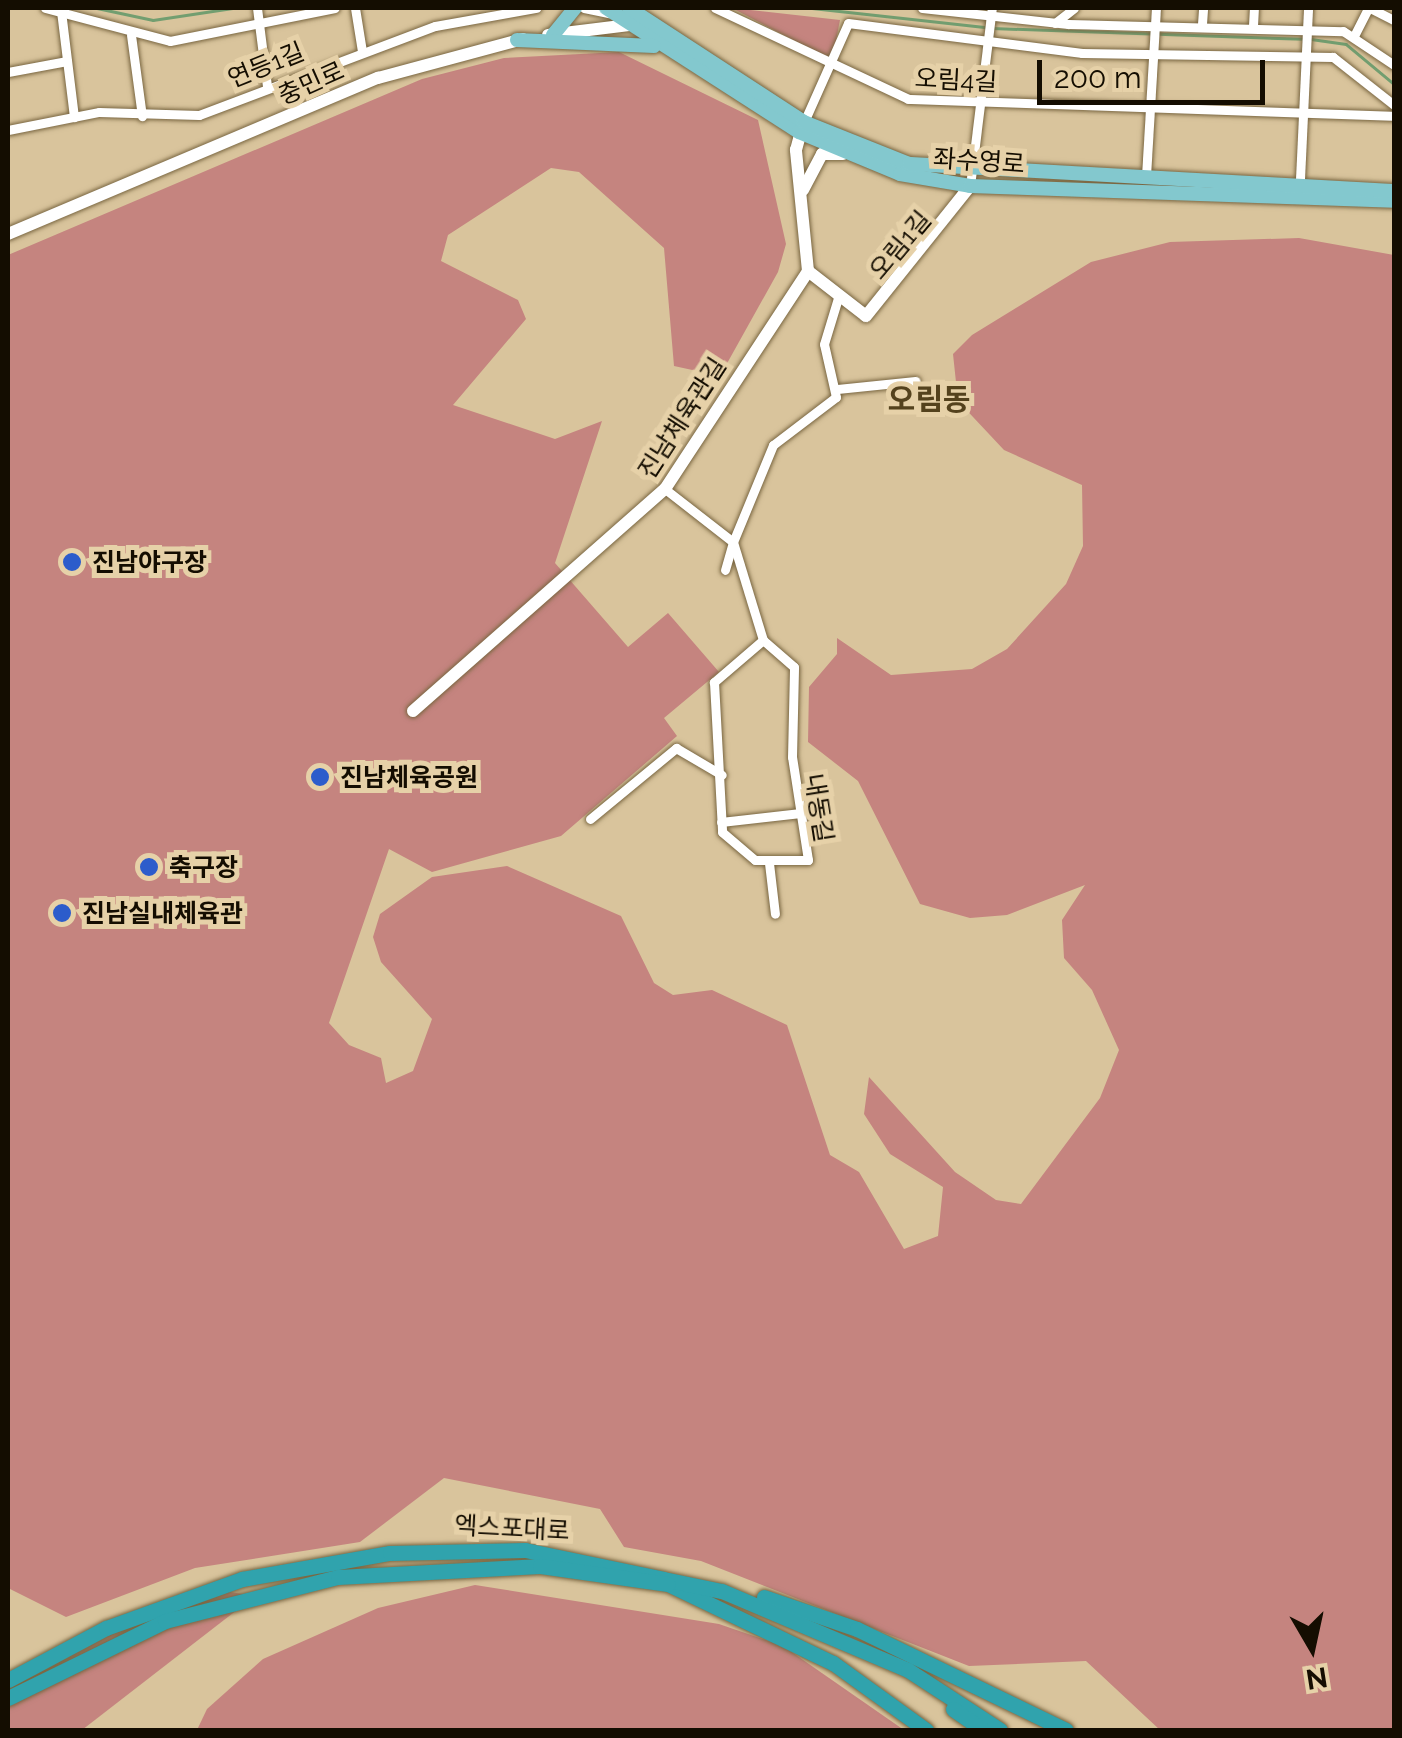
<!DOCTYPE html>
<html>
<head>
<meta charset="utf-8">
<style>
	body { margin:0 }
	#map { position:relative; width:1402px; height:1738px; overflow:hidden; background:#d9c49c; font-family:Raleway,"Noto Sans KR",sans-serif }
	div>[style] { position:absolute }
	[style*='--x'] { left:calc(var(--x)*1px); top:calc(var(--y)*1px); width:calc(var(--w)*1px); rotate:calc(var(--a)*1deg) }
	.green>* { inset:0; background:#c5847f }
	.stream>* { height:2.5px; margin:-1.25px; padding:0 1.25px; transform-origin:1.25px; border-radius:1.25px; background:#729e70 }
	.roads { filter:drop-shadow(0 0 2px #796641) drop-shadow(0 0 2px #796641) }
	.street>* { height:9px; margin:-4.5px; padding:0 4.5px; transform-origin:4.5px; border-radius:4.5px; background:#fff }
	.secondary>* { height:12px; margin:-6px; padding:0 6px; transform-origin:6px; border-radius:6px; background:#fff }
	.primary>* { height:14px; margin:-7px; padding:0 7px; transform-origin:7px; border-radius:7px; background:#83c8ce }
	.highway>* { height:15px; margin:-7.5px; padding:0 7.5px; transform-origin:7.5px; border-radius:7.5px; background:#30a3ad }
	.dots>* { width:28px; height:28px; translate:-50% -50%; box-sizing:border-box; border:5px solid #e6d1a8; border-radius:50% }
	span { translate:-50% -50%; white-space:nowrap; text-align:center; line-height:1.15; -webkit-text-stroke:10px #e6d1a8; paint-order:stroke }
	.street-label { font-size:25px; color:#140d01 }
	.poi-label { font-size:25px; color:#140d01; font-weight:700 }
	.left { translate:0 -50%; text-align:left }
	.quarter-label { font-size:30px; color:#54421d; font-weight:700 }
	.frame { position:absolute; inset:0; border:10px solid #140d01; pointer-events:none }
	.north { position:absolute; left:1262px; top:1598px; width:100px; height:100px; -webkit-text-stroke:8px #e6d1a8; paint-order:stroke; rotate:171deg; font-size:28px; font-weight:700; line-height:40px; text-align:center; color:#140d01 }
	.north::after { content:''; display:block; margin:auto; width:35px; height:45px; background:#140d01; clip-path:polygon(50% 0,100% 100%,50% 72%,0 100%) }
	.scale { position:absolute; left:1037px; top:60px; width:228px; height:45px; box-sizing:border-box; border:5px solid #140d01; border-top:0; padding-left:12px; font-size:30px; line-height:35px; white-space:nowrap; color:#140d01; -webkit-text-stroke:8px #e6d1a8; paint-order:stroke }
</style>
</head>
<body>
<div id="map">
	<div class="green">
		<div style="clip-path:polygon(732px 8px,840px 20px,833px 56px,828px 58px)"></div>
		<div style="clip-path:polygon(619px 52px,758px 120px,786px 244px,778px 272px,720px 376px,674px 366px,664px 248px,579px 172px,551px 168px,448px 235px,441px 261px,518px 300px,526px 319px,453px 405px,555px 439px,602px 421px,555px 563px,628px 647px,668px 613px,719px 672px,664px 718px,677px 736px,561px 836px,432px 872px,389px 849px,329px 1023px,349px 1045px,381px 1058px,386px 1083px,413px 1071px,432px 1019px,381px 962px,373px 937px,380px 914px,432px 877px,507px 866px,621px 916px,654px 983px,673px 995px,712px 990px,787px 1025px,830px 1155px,859px 1172px,904px 1249px,938px 1236px,943px 1187px,890px 1154px,864px 1114px,869px 1077px,955px 1172px,996px 1200px,1021px 1204px,1100px 1098px,1119px 1050px,1092px 990px,1064px 958px,1062px 920px,1085px 885px,1007px 915px,970px 918px,920px 904px,858px 781px,808px 742px,809px 687px,837px 654px,837px 638px,891px 675px,972px 669px,1007px 649px,1066px 584px,1083px 546px,1082px 485px,1004px 450px,958px 401px,953px 354px,972px 335px,1091px 262px,1170px 242px,1299px 238px,1394px 255px,1394px 1730px,1160px 1730px,1086px 1661px,969px 1666px,701px 1561px,624px 1547px,600px 1509px,444px 1478px,360px 1542px,195px 1568px,66px 1617px,8px 1588px,8px 255px,422px 79px,504px 58px)"></div>
		<div style="clip-path:polygon(475px 1585px,719px 1624px,783px 1646px,904px 1730px,197px 1730px,207px 1709px,263px 1659px,378px 1608px)"></div>
		<div style="clip-path:polygon(224px 1591px,255px 1596px,82px 1730px,8px 1730px,8px 1688px,68px 1646px)"></div>
	</div>
	<div class="stream">
		<div style="--x:97;--y:8;--w:57;--a:12.1"></div>
		<div style="--x:153;--y:20;--w:80;--a:-8.6"></div>
		<div style="--x:812;--y:8;--w:173;--a:6.3"></div>
		<div style="--x:992;--y:28;--w:311;--a:2"></div>
		<div style="--x:1311;--y:39;--w:35;--a:8"></div>
		<div style="--x:1346;--y:44;--w:62;--a:39.8"></div>
	</div>
	<div class="roads">
		<div class="street">
			<div style="--x:45;--y:8;--w:129;--a:14.8"></div>
			<div style="--x:170;--y:41;--w:168;--a:-11.3"></div>
			<div style="--x:257;--y:8;--w:79;--a:82.7"></div>
			<div style="--x:355;--y:8;--w:44;--a:80.8"></div>
			<div style="--x:584;--y:8;--w:25;--a:12"></div>
			<div style="--x:715;--y:8;--w:213;--a:25.2"></div>
			<div style="--x:908;--y:99;--w:486;--a:2"></div>
			<div style="--x:922;--y:8;--w:147;--a:6.3"></div>
			<div style="--x:1068;--y:24;--w:275;--a:1.5"></div>
			<div style="--x:1343;--y:31;--w:61;--a:33.7"></div>
			<div style="--x:1370;--y:8;--w:27;--a:27"></div>
			<div style="--x:61;--y:11;--w:107;--a:83"></div>
			<div style="--x:1055;--y:23;--w:24;--a:-38"></div>
			<div style="--x:1202;--y:24;--w:16;--a:-86"></div>
			<div style="--x:1253;--y:26;--w:18;--a:-87"></div>
			<div style="--x:1355;--y:34;--w:29;--a:-63"></div>
			<div style="--x:131;--y:35;--w:82;--a:82.3"></div>
			<div style="--x:8;--y:72;--w:60;--a:-10.6"></div>
			<div style="--x:804;--y:122;--w:108;--a:-66"></div>
			<div style="--x:848;--y:23;--w:236;--a:7.3"></div>
			<div style="--x:1082;--y:53;--w:251;--a:0.9"></div>
			<div style="--x:1333;--y:57;--w:78;--a:38.2"></div>
			<div style="--x:8;--y:130;--w:93;--a:-11.2"></div>
			<div style="--x:99;--y:112;--w:100;--a:1.7"></div>
			<div style="--x:199;--y:115;--w:252;--a:-20.7"></div>
			<div style="--x:435;--y:26;--w:103;--a:-10.1"></div>
			<div style="--x:1146;--y:176;--w:168;--a:-86.6"></div>
			<div style="--x:1300;--y:179;--w:171;--a:-87.3"></div>
			<div style="--x:970;--y:186;--w:179;--a:-83"></div>
			<div style="--x:837;--y:389;--w:79;--a:-5.8"></div>
			<div style="--x:665;--y:489;--w:86;--a:37.9"></div>
			<div style="--x:733;--y:542;--w:29;--a:106"></div>
			<div style="--x:763;--y:640;--w:65;--a:139.4"></div>
			<div style="--x:714;--y:682;--w:150;--a:86.9"></div>
			<div style="--x:722;--y:832;--w:43;--a:40.3"></div>
			<div style="--x:755;--y:860;--w:53;--a:0"></div>
			<div style="--x:808;--y:860;--w:104;--a:-98.8"></div>
			<div style="--x:792;--y:757;--w:90;--a:-88.7"></div>
			<div style="--x:794;--y:667;--w:41;--a:-138.9"></div>
			<div style="--x:763;--y:640;--w:102;--a:-107"></div>
			<div style="--x:733;--y:542;--w:105;--a:-67.6"></div>
			<div style="--x:773;--y:445;--w:79;--a:-37.3"></div>
			<div style="--x:836;--y:397;--w:54;--a:-102.8"></div>
			<div style="--x:824;--y:344;--w:48;--a:-73.1"></div>
			<div style="--x:590;--y:819;--w:112;--a:-39.5"></div>
			<div style="--x:676;--y:748;--w:53;--a:30.4"></div>
			<div style="--x:721;--y:822;--w:80;--a:-6.5"></div>
			<div style="--x:769;--y:863;--w:51;--a:83.3"></div>
		</div>
		<div class="secondary">
			<div style="--x:548;--y:35;--w:90;--a:-7"></div>
			<div style="--x:803;--y:190;--w:41;--a:-62.2"></div>
			<div style="--x:822;--y:154;--w:21;--a:0"></div>
			<div style="--x:8;--y:234;--w:402;--a:-22.9"></div>
			<div style="--x:378;--y:78;--w:150;--a:-15.1"></div>
			<div style="--x:808;--y:271;--w:73;--a:37.8"></div>
			<div style="--x:866;--y:316;--w:166;--a:-51.3"></div>
			<div style="--x:413;--y:711;--w:336;--a:-41.4"></div>
			<div style="--x:665;--y:489;--w:261;--a:-56.7"></div>
			<div style="--x:808;--y:271;--w:122;--a:-95.7"></div>
			<div style="--x:796;--y:150;--w:28;--a:-75"></div>
		</div>
		<div class="primary">
			<div style="--x:606;--y:8;--w:229;--a:32.7"></div>
			<div style="--x:799;--y:132;--w:109;--a:22.6"></div>
			<div style="--x:900;--y:174;--w:71;--a:9.7"></div>
			<div style="--x:970;--y:186;--w:424;--a:2"></div>
			<div style="--x:629;--y:8;--w:209;--a:33.1"></div>
			<div style="--x:804;--y:122;--w:113;--a:21.8"></div>
			<div style="--x:909;--y:164;--w:486;--a:3.2"></div>
			<div style="--x:553;--y:35;--w:35;--a:-51"></div>
			<div style="--x:517;--y:40;--w:137;--a:2.5"></div>
		</div>
		<div class="highway">
			<div style="--x:670;--y:1585;--w:181;--a:25.6"></div>
			<div style="--x:833;--y:1663;--w:115;--a:35.8"></div>
			<div style="--x:764;--y:1597;--w:98;--a:19"></div>
			<div style="--x:857;--y:1629;--w:232;--a:25.8"></div>
			<div style="--x:8;--y:1680;--w:111;--a:-28"></div>
			<div style="--x:106;--y:1628;--w:145;--a:-19.8"></div>
			<div style="--x:242;--y:1579;--w:150;--a:-10"></div>
			<div style="--x:390;--y:1553;--w:135;--a:-1.3"></div>
			<div style="--x:525;--y:1550;--w:201;--a:11.8"></div>
			<div style="--x:722;--y:1591;--w:202;--a:23"></div>
			<div style="--x:908;--y:1670;--w:110;--a:33.1"></div>
			<div style="--x:8;--y:1698;--w:175;--a:-26.1"></div>
			<div style="--x:165;--y:1621;--w:179;--a:-14.3"></div>
			<div style="--x:338;--y:1577;--w:202;--a:-3.1"></div>
			<div style="--x:540;--y:1566;--w:129;--a:8"></div>
			<div style="--x:953;--y:1709;--w:37;--a:35"></div>
		</div>
	</div>
	<div class="dots">
		<div style="left:72px;top:562px;background:#2c5ccb"></div>
		<div style="left:320px;top:777px;background:#2c5ccb"></div>
		<div style="left:149px;top:867px;background:#2c5ccb"></div>
		<div style="left:62px;top:913px;background:#2c5ccb"></div>
	</div>
	<div class="street-label">
		<span style="left:266px;top:65px;rotate:-22deg">연등1길</span>
		<span style="left:956px;top:80px;rotate:3deg">오림4길</span>
		<span style="left:311px;top:83px;rotate:-24deg">충민로</span>
		<span style="left:979px;top:161px;rotate:4deg">좌수영로</span>
		<span style="left:900px;top:245px;rotate:-50deg">오림1길</span>
		<span style="left:682px;top:418px;rotate:-57deg">진남체육관길</span>
		<span style="left:819px;top:808px;rotate:81deg">내동길</span>
		<span style="left:512px;top:1528px;rotate:3deg">엑스포대로</span>
	</div>
	<div class="poi-label">
		<span class="left" style="left:92px;top:562px">진남야구장</span>
		<span class="left" style="left:340px;top:777px">진남체육공원</span>
		<span class="left" style="left:169px;top:867px">축구장</span>
		<span class="left" style="left:82px;top:913px">진남실내체육관</span>
	</div>
	<div class="quarter-label">
		<span style="left:929px;top:400px">오림동</span>
	</div>
	<div class="frame"></div>
	<div class="north">N</div>
	<div class="scale">200 m</div>
</div>
</body>
</html>
